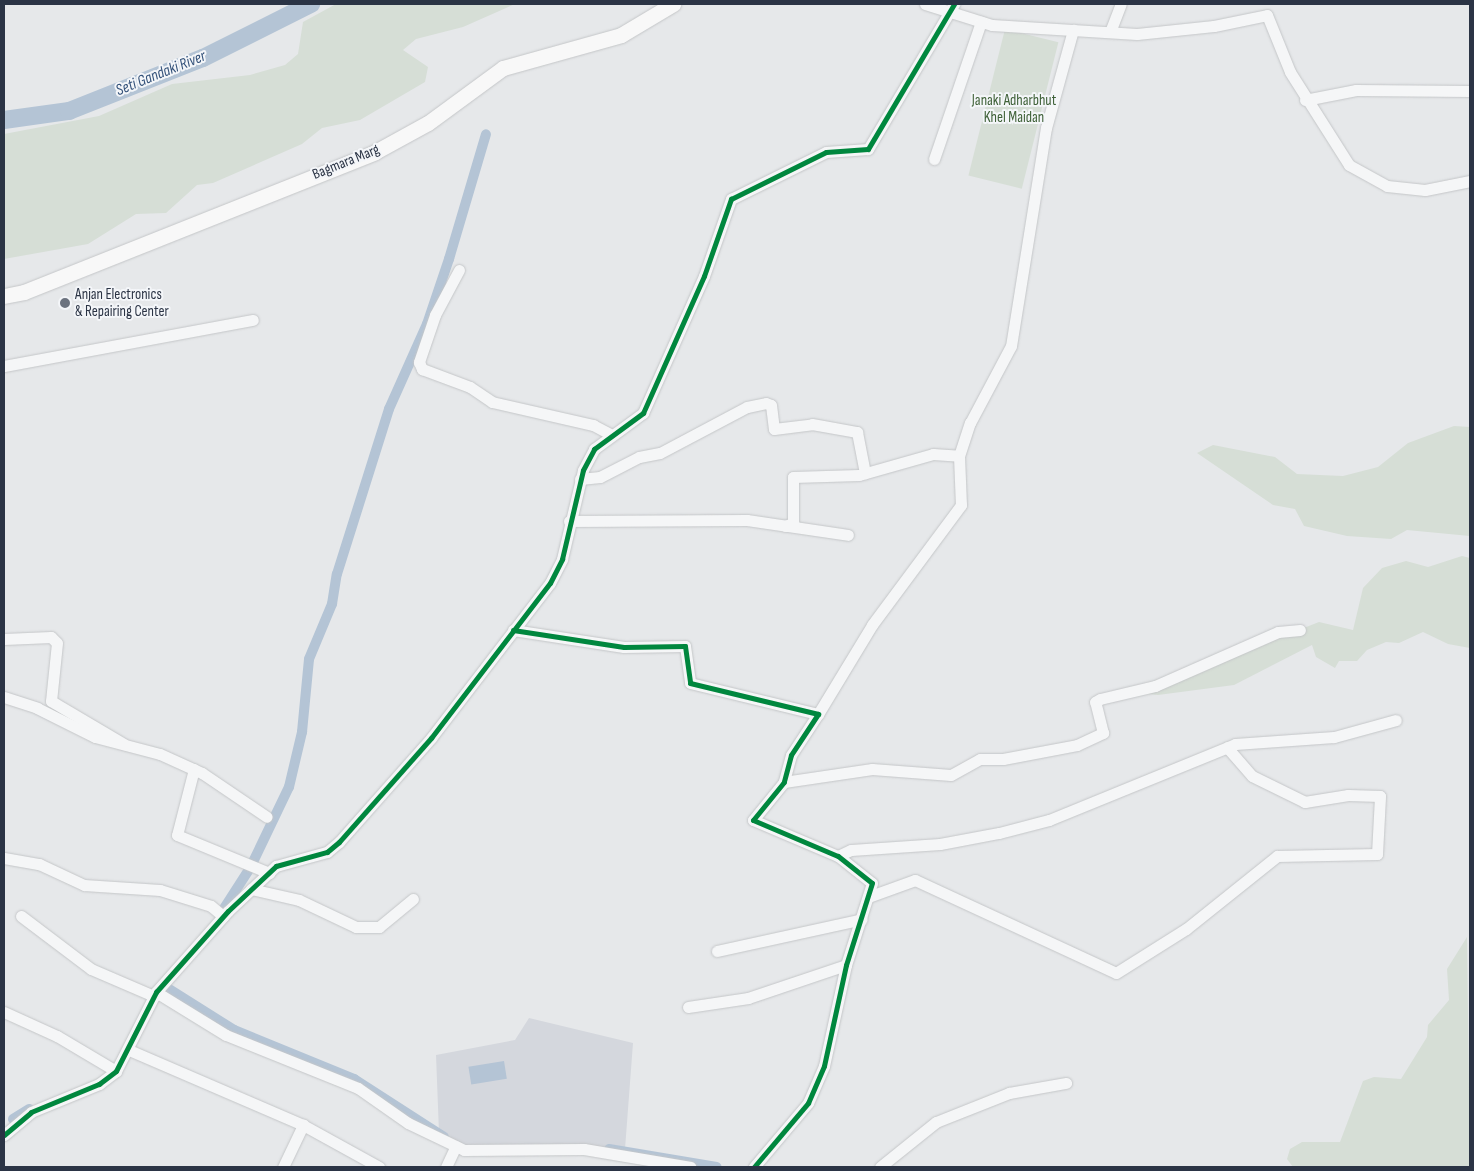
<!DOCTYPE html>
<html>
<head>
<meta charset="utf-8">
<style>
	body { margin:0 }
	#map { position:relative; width:1474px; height:1171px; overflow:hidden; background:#e6e8ea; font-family:"Sofia Sans Condensed",sans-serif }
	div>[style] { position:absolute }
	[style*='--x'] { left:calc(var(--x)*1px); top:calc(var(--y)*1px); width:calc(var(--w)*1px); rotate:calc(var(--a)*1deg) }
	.built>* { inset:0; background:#d4d7dd }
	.green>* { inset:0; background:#d6ded6; transform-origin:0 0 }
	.water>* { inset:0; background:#b4c4d5; transform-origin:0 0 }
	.canal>* { height:10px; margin:-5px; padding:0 5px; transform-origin:5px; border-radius:5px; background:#b4c4d5 }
	.river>* { height:18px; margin:-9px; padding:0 9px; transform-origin:9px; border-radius:9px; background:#b4c4d5 }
	.roads { filter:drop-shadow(0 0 1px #c4c6c8) drop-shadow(0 0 1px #c4c6c8) }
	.minor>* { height:11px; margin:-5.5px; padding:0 5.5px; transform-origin:5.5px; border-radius:5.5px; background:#f5f6f7 }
	.major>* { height:15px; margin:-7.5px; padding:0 7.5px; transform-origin:7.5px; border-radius:7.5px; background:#f8f8f8 }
	.cycleway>* { height:5px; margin:-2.5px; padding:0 2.5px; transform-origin:2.5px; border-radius:2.5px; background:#00873e }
	.dots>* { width:14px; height:14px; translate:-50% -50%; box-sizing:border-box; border:2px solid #f4f6f9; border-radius:50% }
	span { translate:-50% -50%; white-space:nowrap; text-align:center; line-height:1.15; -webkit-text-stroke:4px #f4f6f9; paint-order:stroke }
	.park-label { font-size:15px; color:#3f6138 }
	.street-label { font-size:15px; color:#2b3445 }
	.poi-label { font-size:15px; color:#2b3445 }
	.left { translate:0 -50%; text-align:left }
	.water-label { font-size:16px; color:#34527a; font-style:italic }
	.frame { position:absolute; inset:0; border:5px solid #2b3445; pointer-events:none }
</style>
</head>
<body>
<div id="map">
	<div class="built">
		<div style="clip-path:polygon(529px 1018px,633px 1043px,625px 1149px,461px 1146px,439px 1133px,436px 1055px,515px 1040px)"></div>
	</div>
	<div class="green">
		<div style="clip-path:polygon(336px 4px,515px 4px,463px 27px,416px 39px,403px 50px,428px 67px,425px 82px,360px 120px,322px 128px,302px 144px,213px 183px,197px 185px,166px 213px,136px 214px,88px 244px,4px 259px,4px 134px,99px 116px,172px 84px,250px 75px,285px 65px,298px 54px,303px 22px)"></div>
		<div style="left:1005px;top:29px;width:55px;height:151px;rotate:14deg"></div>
		<div style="clip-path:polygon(1454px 426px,1470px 427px,1470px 536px,1407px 530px,1391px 539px,1347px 536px,1304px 526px,1295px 509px,1273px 505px,1197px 453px,1213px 445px,1275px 457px,1297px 474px,1343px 476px,1378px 467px,1408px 443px)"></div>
		<div style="clip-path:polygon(1462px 556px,1470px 558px,1470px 648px,1448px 644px,1423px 632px,1399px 643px,1386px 642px,1367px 650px,1357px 661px,1339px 661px,1335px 668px,1316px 657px,1312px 645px,1234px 685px,1158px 695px,1138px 693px,1319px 622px,1353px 630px,1363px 588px,1382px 568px,1406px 561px,1428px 567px)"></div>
		<div style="clip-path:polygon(1467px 937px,1470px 1167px,1293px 1167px,1287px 1159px,1290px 1149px,1302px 1142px,1340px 1142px,1363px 1081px,1374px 1077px,1401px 1079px,1427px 1037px,1428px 1025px,1449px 1000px,1447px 969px)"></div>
	</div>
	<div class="water">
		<div style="left:504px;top:1061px;width:18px;height:36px;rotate:81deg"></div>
	</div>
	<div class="canal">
		<div style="--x:253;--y:862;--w:83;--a:-64.4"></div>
		<div style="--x:289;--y:787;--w:57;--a:-76.7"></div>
		<div style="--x:302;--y:732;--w:73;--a:-84.5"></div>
		<div style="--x:309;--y:659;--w:60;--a:-67.3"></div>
		<div style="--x:332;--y:604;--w:30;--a:-81"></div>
		<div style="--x:337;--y:574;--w:173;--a:-72.5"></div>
		<div style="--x:389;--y:409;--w:93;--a:-65.9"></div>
		<div style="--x:427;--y:324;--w:69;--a:-71.3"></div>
		<div style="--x:449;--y:259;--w:130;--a:-73.5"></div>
		<div style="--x:223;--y:910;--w:50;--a:-57.3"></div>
		<div style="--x:169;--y:989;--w:77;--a:32.2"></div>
		<div style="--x:234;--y:1030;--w:130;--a:22.2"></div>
		<div style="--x:354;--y:1079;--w:107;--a:32.8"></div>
		<div style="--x:13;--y:1119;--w:19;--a:-32"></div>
		<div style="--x:609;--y:1149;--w:109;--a:9.5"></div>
	</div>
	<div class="river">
		<div style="--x:4;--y:120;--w:66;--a:-7.9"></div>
		<div style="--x:69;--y:111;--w:144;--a:-21.6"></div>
		<div style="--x:203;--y:58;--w:121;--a:-26.6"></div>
	</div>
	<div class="roads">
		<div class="minor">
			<div style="--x:925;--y:4;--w:70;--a:17.4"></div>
			<div style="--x:992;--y:25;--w:145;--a:3.6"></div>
			<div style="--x:1137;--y:34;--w:77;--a:-5.9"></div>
			<div style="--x:1214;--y:26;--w:54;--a:-11.7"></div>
			<div style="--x:1267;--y:15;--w:61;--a:68"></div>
			<div style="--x:1290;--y:72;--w:110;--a:57.6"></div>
			<div style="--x:1349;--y:165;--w:43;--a:28.9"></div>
			<div style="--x:1387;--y:186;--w:38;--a:6"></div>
			<div style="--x:1425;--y:190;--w:46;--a:-11.3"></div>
			<div style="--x:1110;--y:32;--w:30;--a:-69"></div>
			<div style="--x:1305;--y:100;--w:52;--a:-11.1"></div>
			<div style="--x:1356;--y:90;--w:114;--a:0.5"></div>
			<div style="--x:934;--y:159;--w:145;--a:-71.1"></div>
			<div style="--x:459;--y:270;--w:51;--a:118.1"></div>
			<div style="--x:435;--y:315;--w:50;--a:108.8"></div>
			<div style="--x:419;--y:362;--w:8;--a:67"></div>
			<div style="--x:422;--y:369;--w:51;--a:20.6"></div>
			<div style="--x:470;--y:387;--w:27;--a:34"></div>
			<div style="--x:492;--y:402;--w:104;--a:12.8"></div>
			<div style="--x:593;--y:425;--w:19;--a:28"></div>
			<div style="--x:4;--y:366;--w:253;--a:-10.5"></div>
			<div style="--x:959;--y:456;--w:35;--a:-72"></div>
			<div style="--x:970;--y:423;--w:87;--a:-62"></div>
			<div style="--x:1011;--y:346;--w:221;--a:-80.9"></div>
			<div style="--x:1046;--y:128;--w:102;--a:-74.6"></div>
			<div style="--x:580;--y:479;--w:20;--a:-6"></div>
			<div style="--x:600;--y:477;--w:44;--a:-27.1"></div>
			<div style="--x:639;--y:457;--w:21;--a:-11"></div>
			<div style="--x:660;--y:453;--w:98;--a:-27.9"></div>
			<div style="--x:747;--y:407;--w:19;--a:-12"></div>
			<div style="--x:766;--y:403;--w:5;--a:22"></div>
			<div style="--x:771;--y:405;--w:24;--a:83"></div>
			<div style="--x:774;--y:429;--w:38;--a:-7"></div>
			<div style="--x:812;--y:424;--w:46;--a:10.1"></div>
			<div style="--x:857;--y:432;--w:42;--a:79"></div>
			<div style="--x:569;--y:521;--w:178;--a:-0.3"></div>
			<div style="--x:747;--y:520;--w:102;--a:8.4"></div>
			<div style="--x:785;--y:526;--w:9;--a:-21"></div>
			<div style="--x:793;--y:523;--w:46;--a:-90"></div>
			<div style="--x:793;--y:477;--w:66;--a:-1.7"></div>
			<div style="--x:859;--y:475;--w:77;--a:-15.8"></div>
			<div style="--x:933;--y:454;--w:26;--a:4"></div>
			<div style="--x:959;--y:456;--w:49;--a:87.7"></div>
			<div style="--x:961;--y:505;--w:149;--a:126.6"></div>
			<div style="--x:872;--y:625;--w:104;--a:121.2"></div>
			<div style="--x:513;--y:630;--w:112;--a:8.7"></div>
			<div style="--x:624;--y:647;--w:61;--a:-0.9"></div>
			<div style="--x:685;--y:646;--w:37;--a:82"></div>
			<div style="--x:690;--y:683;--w:132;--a:13.6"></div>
			<div style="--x:818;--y:714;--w:49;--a:123.4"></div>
			<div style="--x:791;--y:755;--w:28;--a:105"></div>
			<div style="--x:784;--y:782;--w:49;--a:129.2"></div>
			<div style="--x:753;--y:820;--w:92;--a:23"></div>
			<div style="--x:838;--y:856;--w:43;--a:38.5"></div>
			<div style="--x:872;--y:883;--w:86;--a:107.6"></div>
			<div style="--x:846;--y:965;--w:103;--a:102.3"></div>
			<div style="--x:824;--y:1066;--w:40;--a:113.4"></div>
			<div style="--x:808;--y:1103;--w:84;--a:130.2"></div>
			<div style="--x:4;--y:639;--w:47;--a:-2.4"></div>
			<div style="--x:51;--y:637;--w:8;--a:45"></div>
			<div style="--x:57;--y:643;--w:58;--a:95.9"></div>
			<div style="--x:51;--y:701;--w:85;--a:30.5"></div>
			<div style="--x:4;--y:697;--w:35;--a:18"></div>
			<div style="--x:37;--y:708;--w:65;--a:26.6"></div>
			<div style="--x:95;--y:737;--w:67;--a:14.7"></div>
			<div style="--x:160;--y:754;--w:46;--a:24.3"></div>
			<div style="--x:202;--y:773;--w:78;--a:34.1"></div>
			<div style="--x:194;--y:769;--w:68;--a:104.4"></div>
			<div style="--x:177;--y:835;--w:100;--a:22.4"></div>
			<div style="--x:784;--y:782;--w:89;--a:-8.4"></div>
			<div style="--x:872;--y:769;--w:79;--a:4.3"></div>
			<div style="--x:951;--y:775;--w:33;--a:-29"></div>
			<div style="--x:980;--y:759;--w:23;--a:0"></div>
			<div style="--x:1003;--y:759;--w:75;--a:-10.7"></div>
			<div style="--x:1077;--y:745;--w:29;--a:-25"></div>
			<div style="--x:1103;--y:733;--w:32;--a:-104"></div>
			<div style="--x:1095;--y:702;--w:6;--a:-31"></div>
			<div style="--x:1100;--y:699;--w:57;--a:-13.3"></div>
			<div style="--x:1155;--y:686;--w:134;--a:-23.7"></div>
			<div style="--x:1278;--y:632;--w:22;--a:-5"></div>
			<div style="--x:838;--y:856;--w:14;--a:-25"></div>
			<div style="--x:851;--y:850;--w:89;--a:-3.9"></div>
			<div style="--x:940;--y:844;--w:60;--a:-10.6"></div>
			<div style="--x:999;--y:833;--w:52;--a:-14.6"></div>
			<div style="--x:1049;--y:820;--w:201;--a:-22.2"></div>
			<div style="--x:1235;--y:744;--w:99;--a:-4"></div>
			<div style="--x:1334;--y:737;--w:64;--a:-15.3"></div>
			<div style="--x:4;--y:858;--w:36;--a:10"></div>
			<div style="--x:39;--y:864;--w:50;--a:25"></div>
			<div style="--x:84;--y:885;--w:76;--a:3.8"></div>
			<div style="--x:160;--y:890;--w:53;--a:17.4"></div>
			<div style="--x:211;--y:906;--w:16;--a:40"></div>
			<div style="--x:251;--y:889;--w:49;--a:12.9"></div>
			<div style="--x:299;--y:900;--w:63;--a:25.3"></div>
			<div style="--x:356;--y:927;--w:23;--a:0"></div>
			<div style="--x:379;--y:927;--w:44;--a:-39.5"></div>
			<div style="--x:868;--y:897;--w:50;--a:-19.9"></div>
			<div style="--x:915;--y:880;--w:221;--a:24.8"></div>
			<div style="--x:1116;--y:973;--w:83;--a:-32.2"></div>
			<div style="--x:1186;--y:929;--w:117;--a:-38.7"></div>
			<div style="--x:1277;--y:856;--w:100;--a:-1.1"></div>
			<div style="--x:1377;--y:854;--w:58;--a:-87"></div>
			<div style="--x:1380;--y:796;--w:32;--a:-178"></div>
			<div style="--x:1348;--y:795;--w:44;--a:170.8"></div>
			<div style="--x:1305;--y:802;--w:59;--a:-153.9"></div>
			<div style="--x:1252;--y:776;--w:38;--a:-131"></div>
			<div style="--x:21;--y:916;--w:88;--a:37.1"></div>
			<div style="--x:91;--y:969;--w:69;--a:23.2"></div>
			<div style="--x:717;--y:951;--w:148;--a:-12.4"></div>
			<div style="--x:156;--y:992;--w:82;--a:31.6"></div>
			<div style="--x:226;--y:1035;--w:142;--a:21.9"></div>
			<div style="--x:358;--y:1088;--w:61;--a:35"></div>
			<div style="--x:408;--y:1123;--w:62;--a:25.7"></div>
			<div style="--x:464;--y:1150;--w:120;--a:-0.5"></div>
			<div style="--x:584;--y:1149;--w:108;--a:9.6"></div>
			<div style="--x:688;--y:1007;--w:61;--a:-8.5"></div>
			<div style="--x:748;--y:998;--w:103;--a:-18.6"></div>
			<div style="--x:4;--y:1012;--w:58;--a:24.4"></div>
			<div style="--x:57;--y:1036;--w:69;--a:30.7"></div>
			<div style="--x:129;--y:1050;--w:189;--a:23.3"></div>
			<div style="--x:303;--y:1125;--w:87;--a:28.9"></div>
			<div style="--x:4;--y:1135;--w:35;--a:-40"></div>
			<div style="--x:31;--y:1112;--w:74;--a:-22.4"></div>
			<div style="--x:99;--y:1084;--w:21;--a:-37"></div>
			<div style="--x:116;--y:1071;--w:89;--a:-63.1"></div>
			<div style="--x:156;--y:992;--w:108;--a:-48.4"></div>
			<div style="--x:228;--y:911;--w:66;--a:-43.2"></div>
			<div style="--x:276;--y:866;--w:53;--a:-15.4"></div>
			<div style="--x:327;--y:852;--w:16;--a:-40"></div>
			<div style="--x:339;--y:842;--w:139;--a:-48.5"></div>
			<div style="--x:431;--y:738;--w:195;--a:-52.5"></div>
			<div style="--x:550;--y:583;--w:27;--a:-63"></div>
			<div style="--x:562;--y:559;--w:91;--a:-76.7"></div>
			<div style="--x:583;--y:470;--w:24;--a:-62"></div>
			<div style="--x:594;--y:449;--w:61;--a:-36.3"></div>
			<div style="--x:643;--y:413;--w:150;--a:-66"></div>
			<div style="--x:704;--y:276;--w:82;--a:-70.7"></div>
			<div style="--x:731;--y:199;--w:106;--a:-26.3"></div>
			<div style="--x:826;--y:152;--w:42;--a:-4.1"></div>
			<div style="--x:868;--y:149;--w:169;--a:-59.3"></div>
			<div style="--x:283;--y:1167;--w:47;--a:-64.5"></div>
			<div style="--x:446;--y:1167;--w:23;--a:-65"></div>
			<div style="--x:880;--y:1167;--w:72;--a:-38.8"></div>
			<div style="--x:936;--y:1122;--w:79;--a:-21.7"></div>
			<div style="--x:1009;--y:1093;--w:58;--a:-10"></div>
		</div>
		<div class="major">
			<div style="--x:4;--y:296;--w:20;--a:-11"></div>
			<div style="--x:24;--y:292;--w:378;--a:-21.7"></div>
			<div style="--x:375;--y:152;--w:60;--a:-28.7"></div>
			<div style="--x:428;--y:123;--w:93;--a:-36.3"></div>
			<div style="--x:503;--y:68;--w:123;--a:-15.6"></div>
			<div style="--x:621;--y:35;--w:61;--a:-30.8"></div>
		</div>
	</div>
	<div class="cycleway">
		<div style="--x:513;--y:630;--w:112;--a:8.7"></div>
		<div style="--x:624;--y:647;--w:61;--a:-0.9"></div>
		<div style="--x:685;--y:646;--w:37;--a:82"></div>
		<div style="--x:690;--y:683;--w:132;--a:13.6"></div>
		<div style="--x:818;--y:714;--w:49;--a:123.4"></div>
		<div style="--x:791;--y:755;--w:28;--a:105"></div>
		<div style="--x:784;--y:782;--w:49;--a:129.2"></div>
		<div style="--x:753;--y:820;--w:92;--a:23"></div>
		<div style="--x:838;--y:856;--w:43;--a:38.5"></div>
		<div style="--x:872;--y:883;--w:86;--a:107.6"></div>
		<div style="--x:846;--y:965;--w:103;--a:102.3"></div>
		<div style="--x:824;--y:1066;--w:40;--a:113.4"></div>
		<div style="--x:808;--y:1103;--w:84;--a:130.2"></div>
		<div style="--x:4;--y:1135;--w:35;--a:-40"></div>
		<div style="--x:31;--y:1112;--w:74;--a:-22.4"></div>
		<div style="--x:99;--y:1084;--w:21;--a:-37"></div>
		<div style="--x:116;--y:1071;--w:89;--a:-63.1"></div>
		<div style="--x:156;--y:992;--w:108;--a:-48.4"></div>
		<div style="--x:228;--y:911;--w:66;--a:-43.2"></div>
		<div style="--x:276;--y:866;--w:53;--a:-15.4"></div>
		<div style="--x:327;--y:852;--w:16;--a:-40"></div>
		<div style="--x:339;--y:842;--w:139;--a:-48.5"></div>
		<div style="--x:431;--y:738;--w:195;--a:-52.5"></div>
		<div style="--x:550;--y:583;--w:27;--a:-63"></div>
		<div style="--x:562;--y:559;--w:91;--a:-76.7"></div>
		<div style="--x:583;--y:470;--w:24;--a:-62"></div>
		<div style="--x:594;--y:449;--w:61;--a:-36.3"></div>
		<div style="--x:643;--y:413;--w:150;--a:-66"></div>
		<div style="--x:704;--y:276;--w:82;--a:-70.7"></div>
		<div style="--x:731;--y:199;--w:106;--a:-26.3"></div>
		<div style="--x:826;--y:152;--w:42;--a:-4.1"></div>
		<div style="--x:868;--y:149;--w:169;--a:-59.3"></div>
	</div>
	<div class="dots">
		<div style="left:65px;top:303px;background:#6c737f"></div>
	</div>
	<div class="park-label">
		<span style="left:1014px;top:109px">Janaki Adharbhut<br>Khel Maidan</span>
	</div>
	<div class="street-label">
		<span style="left:346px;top:162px;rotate:-22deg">Bagmara Marg</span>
	</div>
	<div class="poi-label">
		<span class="left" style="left:75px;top:303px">Anjan Electronics<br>&amp; Repairing Center</span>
	</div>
	<div class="water-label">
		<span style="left:161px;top:74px;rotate:-22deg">Seti Gandaki River</span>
	</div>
	<div class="frame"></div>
</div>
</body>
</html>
